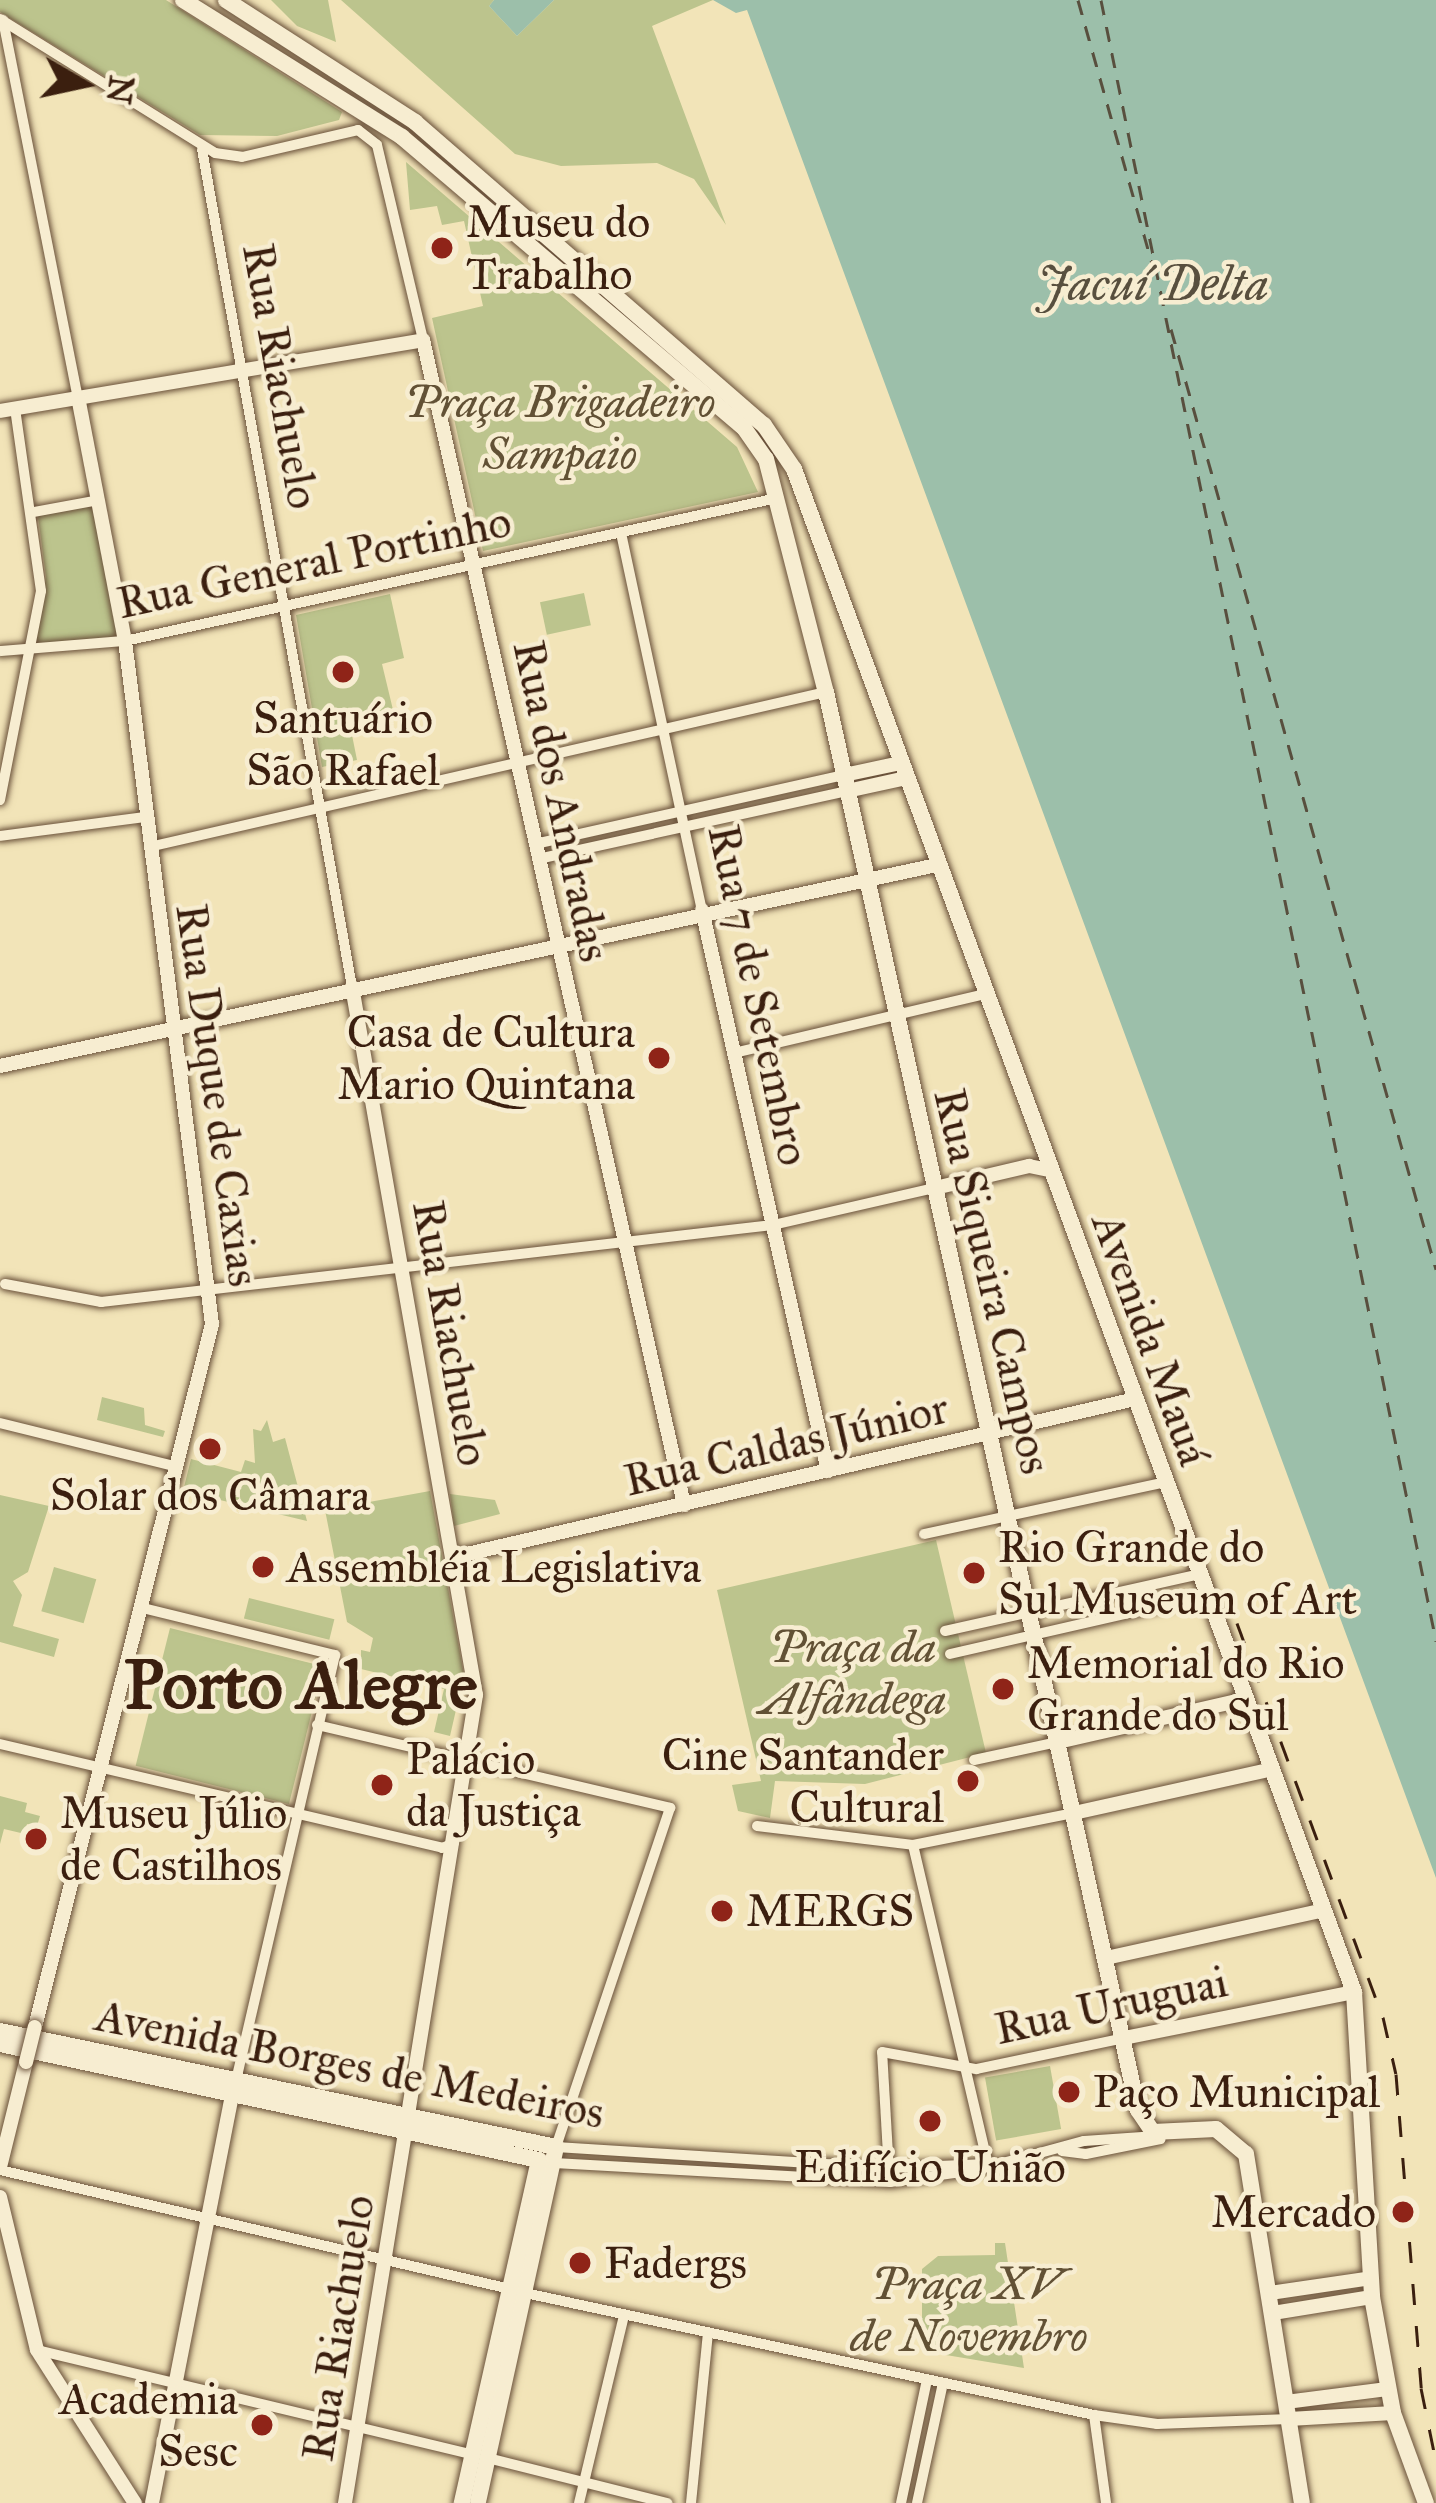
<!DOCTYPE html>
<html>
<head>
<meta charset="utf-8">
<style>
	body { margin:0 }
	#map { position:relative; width:1436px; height:2503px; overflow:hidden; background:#f2e4b8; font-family:"IM FELL Great Primer",serif }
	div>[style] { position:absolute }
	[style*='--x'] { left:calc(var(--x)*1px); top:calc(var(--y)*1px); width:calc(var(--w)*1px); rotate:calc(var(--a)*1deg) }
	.green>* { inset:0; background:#bcc48d; transform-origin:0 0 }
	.water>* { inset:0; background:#9cbfaa }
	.ferry>* { height:3px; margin-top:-1.5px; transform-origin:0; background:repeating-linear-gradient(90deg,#584f3e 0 15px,transparent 0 27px) }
	.roads { filter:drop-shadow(0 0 3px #695039) drop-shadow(0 0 3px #695039) }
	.minor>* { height:10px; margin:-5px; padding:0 5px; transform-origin:5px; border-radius:5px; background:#f7edd1 }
	.tertiary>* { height:14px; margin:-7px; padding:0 7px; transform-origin:7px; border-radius:7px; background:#f7edd1 }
	.secondary>* { height:16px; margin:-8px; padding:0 8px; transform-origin:8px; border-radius:8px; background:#f7edd1 }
	.rail>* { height:3px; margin-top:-1.5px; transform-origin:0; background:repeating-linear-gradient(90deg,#3b1f0f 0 21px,transparent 0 42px) }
	.bridges { filter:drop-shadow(0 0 3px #695039) drop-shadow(0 0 3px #695039) }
	.tertiary-bridge>* { height:14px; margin:-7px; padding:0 7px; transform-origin:7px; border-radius:7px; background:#f7edd1 }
	.dots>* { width:33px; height:33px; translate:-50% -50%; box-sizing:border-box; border:6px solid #f7edd1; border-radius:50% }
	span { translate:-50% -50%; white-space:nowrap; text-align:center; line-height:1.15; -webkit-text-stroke:9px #f7edd1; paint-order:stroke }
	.poi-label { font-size:45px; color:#3b1f0f }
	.left { translate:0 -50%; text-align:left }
	.right { translate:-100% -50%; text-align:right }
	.street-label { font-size:45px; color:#3b1f0f }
	.park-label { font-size:45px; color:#625135; font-style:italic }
	.water-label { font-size:48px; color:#584f3e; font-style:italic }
	.town-label { font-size:69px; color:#3b1f0f; font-weight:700 }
	.north { position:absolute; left:24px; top:24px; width:120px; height:120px; -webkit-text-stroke:9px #f7edd1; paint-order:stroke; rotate:99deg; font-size:33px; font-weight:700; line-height:48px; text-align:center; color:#3b1f0f }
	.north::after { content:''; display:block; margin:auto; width:42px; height:54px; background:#3b1f0f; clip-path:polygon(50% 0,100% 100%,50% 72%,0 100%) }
</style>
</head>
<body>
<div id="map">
	<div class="green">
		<div style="clip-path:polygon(0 0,166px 0,342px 112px,339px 120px,277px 136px,200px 135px,0 12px)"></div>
		<div style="clip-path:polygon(271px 0,328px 0,336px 42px,297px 26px)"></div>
		<div style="clip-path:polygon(341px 0,494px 0,489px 6px,517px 36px,554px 0,713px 0,652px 26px,726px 225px,694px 179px,657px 163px,561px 166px,515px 154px)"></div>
		<div style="clip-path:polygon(406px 162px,737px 447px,758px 492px,483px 551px,432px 318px,483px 306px,464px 221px,442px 225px,437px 206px,410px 210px)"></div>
		<div style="clip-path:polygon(95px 504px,119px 639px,34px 647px,46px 577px,38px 516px)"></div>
		<div style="left:584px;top:593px;width:33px;height:45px;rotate:78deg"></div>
		<div style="clip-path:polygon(390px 594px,404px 658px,382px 664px,394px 714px,350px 725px,357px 760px,322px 767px,296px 615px)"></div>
		<div style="clip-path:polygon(102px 1397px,144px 1408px,145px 1425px,165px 1431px,163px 1437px,97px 1420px)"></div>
		<div style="clip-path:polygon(267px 1420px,273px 1442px,285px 1438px,307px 1521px,183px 1491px,191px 1459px,241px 1472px,245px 1460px,255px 1463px,253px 1429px,261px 1431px)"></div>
		<div style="clip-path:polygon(430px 1491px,464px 1675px,450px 1736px,434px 1732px,444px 1689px,361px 1669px,361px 1650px,370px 1652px,373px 1638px,347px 1622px,325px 1510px)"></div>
		<div style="clip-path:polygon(450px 1494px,495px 1500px,500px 1514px,454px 1526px)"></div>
		<div style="clip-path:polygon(0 1495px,49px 1506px,28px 1572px,13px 1581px,22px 1595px,13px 1626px,59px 1639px,54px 1657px,0 1642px)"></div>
		<div style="clip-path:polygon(936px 1540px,986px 1753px,865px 1784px,775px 1781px,770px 1818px,738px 1811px,732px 1785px,761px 1781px,717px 1590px)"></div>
		<div style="left:54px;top:1567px;width:44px;height:46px;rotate:16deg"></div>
		<div style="left:249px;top:1598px;width:88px;height:21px;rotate:14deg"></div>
		<div style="left:170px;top:1628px;width:158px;height:142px;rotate:14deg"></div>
		<div style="clip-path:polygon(0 1796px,27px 1803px,25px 1812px,40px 1816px,37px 1826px,27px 1824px,25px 1834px,4px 1829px,0 1844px)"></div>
		<div style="left:1050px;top:2066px;width:64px;height:66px;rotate:80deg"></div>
		<div style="clip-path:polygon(995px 2243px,1005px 2243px,1024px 2368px,922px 2351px,922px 2269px,938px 2256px,995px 2255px)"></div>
	</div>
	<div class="water">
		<div style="clip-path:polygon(494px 0,554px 0,517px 36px,489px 6px)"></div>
		<div style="clip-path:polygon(713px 0,1436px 0,1436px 1878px,747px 10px,736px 13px)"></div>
	</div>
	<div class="ferry">
		<div style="--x:1078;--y:0;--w:285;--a:74.3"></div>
		<div style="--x:1101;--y:0;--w:1675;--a:78.46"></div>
		<div style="--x:1171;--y:329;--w:977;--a:74.26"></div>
	</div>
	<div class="roads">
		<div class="minor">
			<div style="--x:0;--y:19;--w:253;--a:31.9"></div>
			<div style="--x:215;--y:153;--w:27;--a:8"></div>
			<div style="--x:242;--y:157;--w:119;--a:-13.1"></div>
			<div style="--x:358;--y:130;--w:24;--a:38"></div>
			<div style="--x:377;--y:145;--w:200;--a:76.7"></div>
			<div style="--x:3;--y:20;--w:385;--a:78.8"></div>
			<div style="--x:202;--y:149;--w:851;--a:79.85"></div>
			<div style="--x:34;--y:512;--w:66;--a:-10.5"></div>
			<div style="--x:621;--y:533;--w:386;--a:77.9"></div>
			<div style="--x:0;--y:651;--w:125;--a:-4.6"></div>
			<div style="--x:125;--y:641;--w:667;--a:-12.37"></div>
			<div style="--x:0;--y:800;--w:213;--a:-78.9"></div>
			<div style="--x:41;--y:591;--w:184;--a:-98.1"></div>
			<div style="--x:0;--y:836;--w:145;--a:-7.5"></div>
			<div style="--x:535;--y:844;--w:317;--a:-12.6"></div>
			<div style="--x:149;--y:847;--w:695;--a:-12.9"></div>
			<div style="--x:538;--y:859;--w:316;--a:-12.4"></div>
			<div style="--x:734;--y:1053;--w:259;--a:-13.2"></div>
			<div style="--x:5;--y:1284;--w:98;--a:10.6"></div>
			<div style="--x:101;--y:1302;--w:676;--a:-6.54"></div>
			<div style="--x:773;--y:1225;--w:166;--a:-12.9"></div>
			<div style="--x:0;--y:1423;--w:183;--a:13.9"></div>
			<div style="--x:924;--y:1534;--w:248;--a:-12.1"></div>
			<div style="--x:143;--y:1608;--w:198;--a:13.8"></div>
			<div style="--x:335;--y:1655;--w:441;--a:103.1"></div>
			<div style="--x:945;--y:1631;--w:261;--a:-12.6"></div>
			<div style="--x:950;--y:1654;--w:265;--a:-12.9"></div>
			<div style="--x:317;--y:1725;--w:363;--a:13.2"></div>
			<div style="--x:670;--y:1808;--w:358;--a:108.6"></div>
			<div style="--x:556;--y:2147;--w:334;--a:3.6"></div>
			<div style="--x:889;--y:2168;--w:99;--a:-2.3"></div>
			<div style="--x:0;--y:1744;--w:454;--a:13.2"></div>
			<div style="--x:442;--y:1848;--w:13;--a:-23"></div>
			<div style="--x:974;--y:1760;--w:86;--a:-12.1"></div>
			<div style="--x:757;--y:1826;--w:157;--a:6.9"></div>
			<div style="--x:913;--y:1845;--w:163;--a:-11.3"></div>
			<div style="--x:913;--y:1845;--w:328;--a:76.8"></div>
			<div style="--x:1062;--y:2151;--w:24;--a:7"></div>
			<div style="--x:1086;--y:2154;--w:76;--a:-11.3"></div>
			<div style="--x:554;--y:2163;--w:337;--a:3.2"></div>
			<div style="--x:890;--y:2182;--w:88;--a:-7.9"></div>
			<div style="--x:977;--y:2170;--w:111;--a:-15.2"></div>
			<div style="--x:1084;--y:2141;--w:73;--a:-3.9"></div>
			<div style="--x:0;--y:2170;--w:524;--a:13.13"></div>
			<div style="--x:889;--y:2172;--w:120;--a:-93.3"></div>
			<div style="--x:882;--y:2052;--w:96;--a:10.3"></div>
			<div style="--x:976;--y:2069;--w:151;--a:-11.8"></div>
			<div style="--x:525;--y:2293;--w:582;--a:12.1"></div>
			<div style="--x:1094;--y:2415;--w:64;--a:8.1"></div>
			<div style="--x:1157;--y:2424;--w:132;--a:-2.2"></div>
			<div style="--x:37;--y:2350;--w:448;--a:13.5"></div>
			<div style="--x:1094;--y:2415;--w:89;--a:82.2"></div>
			<div style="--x:488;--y:2458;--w:185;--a:14.1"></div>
			<div style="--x:579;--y:2503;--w:192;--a:-76.5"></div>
			<div style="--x:691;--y:2503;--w:170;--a:-84.3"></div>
			<div style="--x:901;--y:2503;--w:122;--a:-78.1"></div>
			<div style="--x:917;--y:2503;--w:119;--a:-77.8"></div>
		</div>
		<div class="tertiary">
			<div style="--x:0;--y:411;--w:429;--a:-9.5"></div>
			<div style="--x:423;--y:340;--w:1194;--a:77.37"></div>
			<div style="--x:844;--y:775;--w:57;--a:-12.1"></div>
			<div style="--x:847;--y:791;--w:60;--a:-12.4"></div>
			<div style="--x:702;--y:910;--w:575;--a:77.34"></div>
			<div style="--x:0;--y:1066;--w:958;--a:-12.11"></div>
			<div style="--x:935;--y:1188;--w:97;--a:-13.2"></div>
			<div style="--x:1029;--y:1166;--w:21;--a:11"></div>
			<div style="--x:454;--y:1557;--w:699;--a:-13.06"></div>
			<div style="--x:1058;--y:1742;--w:193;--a:-12.9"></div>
			<div style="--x:1074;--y:1813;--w:203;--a:-12.5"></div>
			<div style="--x:1106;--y:1958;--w:223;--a:-12.4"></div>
			<div style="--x:35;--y:2027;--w:725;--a:-75.87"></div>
			<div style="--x:212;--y:1324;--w:689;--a:-97.26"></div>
			<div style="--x:125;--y:641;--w:248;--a:-100.9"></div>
			<div style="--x:1124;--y:2038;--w:235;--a:-11.3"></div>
			<div style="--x:0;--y:2167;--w:108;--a:-76.1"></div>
			<div style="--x:0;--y:2197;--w:157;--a:76.4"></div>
			<div style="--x:37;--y:2350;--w:182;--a:57.4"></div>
			<div style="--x:1270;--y:2293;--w:102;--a:-8.4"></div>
			<div style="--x:1273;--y:2313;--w:100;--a:-9.2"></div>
			<div style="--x:1286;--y:2402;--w:102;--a:-7.3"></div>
			<div style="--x:1289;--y:2419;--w:104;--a:-3.3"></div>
			<div style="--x:152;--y:2503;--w:414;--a:-78.9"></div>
			<div style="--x:345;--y:2503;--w:819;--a:-80.79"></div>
			<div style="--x:476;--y:1695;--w:719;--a:-99.93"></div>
		</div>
		<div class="secondary">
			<div style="--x:183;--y:0;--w:258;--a:32"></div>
			<div style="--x:402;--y:137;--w:449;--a:40.4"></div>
			<div style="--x:744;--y:428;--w:38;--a:55"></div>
			<div style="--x:766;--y:459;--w:241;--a:75.6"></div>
			<div style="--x:826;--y:692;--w:1452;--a:77.59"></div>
			<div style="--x:1138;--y:2110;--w:27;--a:56"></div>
			<div style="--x:1153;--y:2132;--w:63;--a:-2.7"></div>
			<div style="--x:1216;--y:2129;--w:39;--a:40"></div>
			<div style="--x:1246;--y:2154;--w:353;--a:80.9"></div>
			<div style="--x:226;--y:0;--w:225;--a:32.8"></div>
			<div style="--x:415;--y:122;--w:462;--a:41"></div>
			<div style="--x:764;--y:425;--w:53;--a:55.7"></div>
			<div style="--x:794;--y:469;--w:1623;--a:69.81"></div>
			<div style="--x:1354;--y:1992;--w:306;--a:86.6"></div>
			<div style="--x:1372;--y:2297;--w:118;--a:79.7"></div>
			<div style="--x:1393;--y:2413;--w:96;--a:69.9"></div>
			<div style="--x:0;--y:2031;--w:568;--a:11.78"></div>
			<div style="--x:556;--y:2147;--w:364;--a:102.4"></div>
			<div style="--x:0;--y:2044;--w:551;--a:12.15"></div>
			<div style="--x:539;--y:2160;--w:352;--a:102.7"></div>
		</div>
	</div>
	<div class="rail">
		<div style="--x:1237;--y:1623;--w:420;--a:69.7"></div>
		<div style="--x:1383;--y:2017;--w:58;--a:77.2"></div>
		<div style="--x:1396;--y:2074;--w:315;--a:85.4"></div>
		<div style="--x:1421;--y:2388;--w:76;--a:78.5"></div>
	</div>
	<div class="bridges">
		<div class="tertiary-bridge">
			<div style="--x:26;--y:2062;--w:36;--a:-76"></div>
		</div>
	</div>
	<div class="dots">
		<div style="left:442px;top:248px;background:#8f2418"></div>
		<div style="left:343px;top:672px;background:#8f2418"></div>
		<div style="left:659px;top:1058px;background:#8f2418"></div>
		<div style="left:210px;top:1449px;background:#8f2418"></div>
		<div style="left:263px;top:1567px;background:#8f2418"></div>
		<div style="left:974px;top:1573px;background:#8f2418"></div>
		<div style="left:1003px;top:1689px;background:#8f2418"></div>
		<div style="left:968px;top:1781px;background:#8f2418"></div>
		<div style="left:382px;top:1785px;background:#8f2418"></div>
		<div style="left:36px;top:1839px;background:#8f2418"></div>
		<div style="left:722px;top:1911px;background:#8f2418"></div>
		<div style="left:1069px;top:2092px;background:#8f2418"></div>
		<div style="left:930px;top:2121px;background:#8f2418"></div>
		<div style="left:1403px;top:2212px;background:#8f2418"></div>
		<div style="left:580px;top:2263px;background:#8f2418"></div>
		<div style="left:262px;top:2425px;background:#8f2418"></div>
	</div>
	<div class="poi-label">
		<span class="left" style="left:466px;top:248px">Museu do<br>Trabalho</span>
		<span style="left:343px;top:744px">Santuário<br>São Rafael</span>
		<span class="right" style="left:635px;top:1058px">Casa de Cultura<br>Mario Quintana</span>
		<span style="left:210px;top:1495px">Solar dos Câmara</span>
		<span class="left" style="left:998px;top:1573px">Rio Grande do<br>Sul Museum of Art</span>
		<span class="left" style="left:287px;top:1567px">Assembléia Legislativa</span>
		<span class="left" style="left:1027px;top:1689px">Memorial do Rio<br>Grande do Sul</span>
		<span class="right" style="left:944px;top:1781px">Cine Santander<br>Cultural</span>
		<span class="left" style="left:406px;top:1785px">Palácio<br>da Justiça</span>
		<span class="left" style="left:60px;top:1839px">Museu Júlio<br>de Castilhos</span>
		<span class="left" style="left:746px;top:1911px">MERGS</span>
		<span class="left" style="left:1093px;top:2092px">Paço Municipal</span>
		<span style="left:930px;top:2167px">Edifício União</span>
		<span class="right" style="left:1376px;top:2212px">Mercado</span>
		<span class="left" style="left:604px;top:2263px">Fadergs</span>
		<span class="right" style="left:238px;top:2425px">Academia<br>Sesc</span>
	</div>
	<div class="street-label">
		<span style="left:281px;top:376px;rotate:80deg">Rua Riachuelo</span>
		<span style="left:314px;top:562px;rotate:-12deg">Rua General Portinho</span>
		<span style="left:562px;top:801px;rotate:78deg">Rua dos Andradas</span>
		<span style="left:759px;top:995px;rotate:78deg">Rua 7 de Setembro</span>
		<span style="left:218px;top:1095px;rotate:82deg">Rua Duque de Caxias</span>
		<span style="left:993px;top:1281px;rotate:77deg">Rua Siqueira Campos</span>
		<span style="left:451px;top:1333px;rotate:80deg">Rua Riachuelo</span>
		<span style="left:1151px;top:1339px;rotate:70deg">Avenida Mauá</span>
		<span style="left:786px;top:1444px;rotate:-13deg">Rua Caldas Júnior</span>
		<span style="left:1111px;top:2005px;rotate:-12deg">Rua Uruguai</span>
		<span style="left:350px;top:2064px;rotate:11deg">Avenida Borges de Medeiros</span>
		<span style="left:338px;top:2328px;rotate:-81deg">Rua Riachuelo</span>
	</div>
	<div class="park-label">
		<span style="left:560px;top:428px">Praça Brigadeiro<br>Sampaio</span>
		<span style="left:853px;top:1673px">Praça da<br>Alfândega</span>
		<span style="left:969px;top:2310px">Praça XV<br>de Novembro</span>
	</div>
	<div class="water-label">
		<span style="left:1153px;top:284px">Jacuí Delta</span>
	</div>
	<div class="town-label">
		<span style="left:301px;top:1686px">Porto Alegre</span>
	</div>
	<div class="north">N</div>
</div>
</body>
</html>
